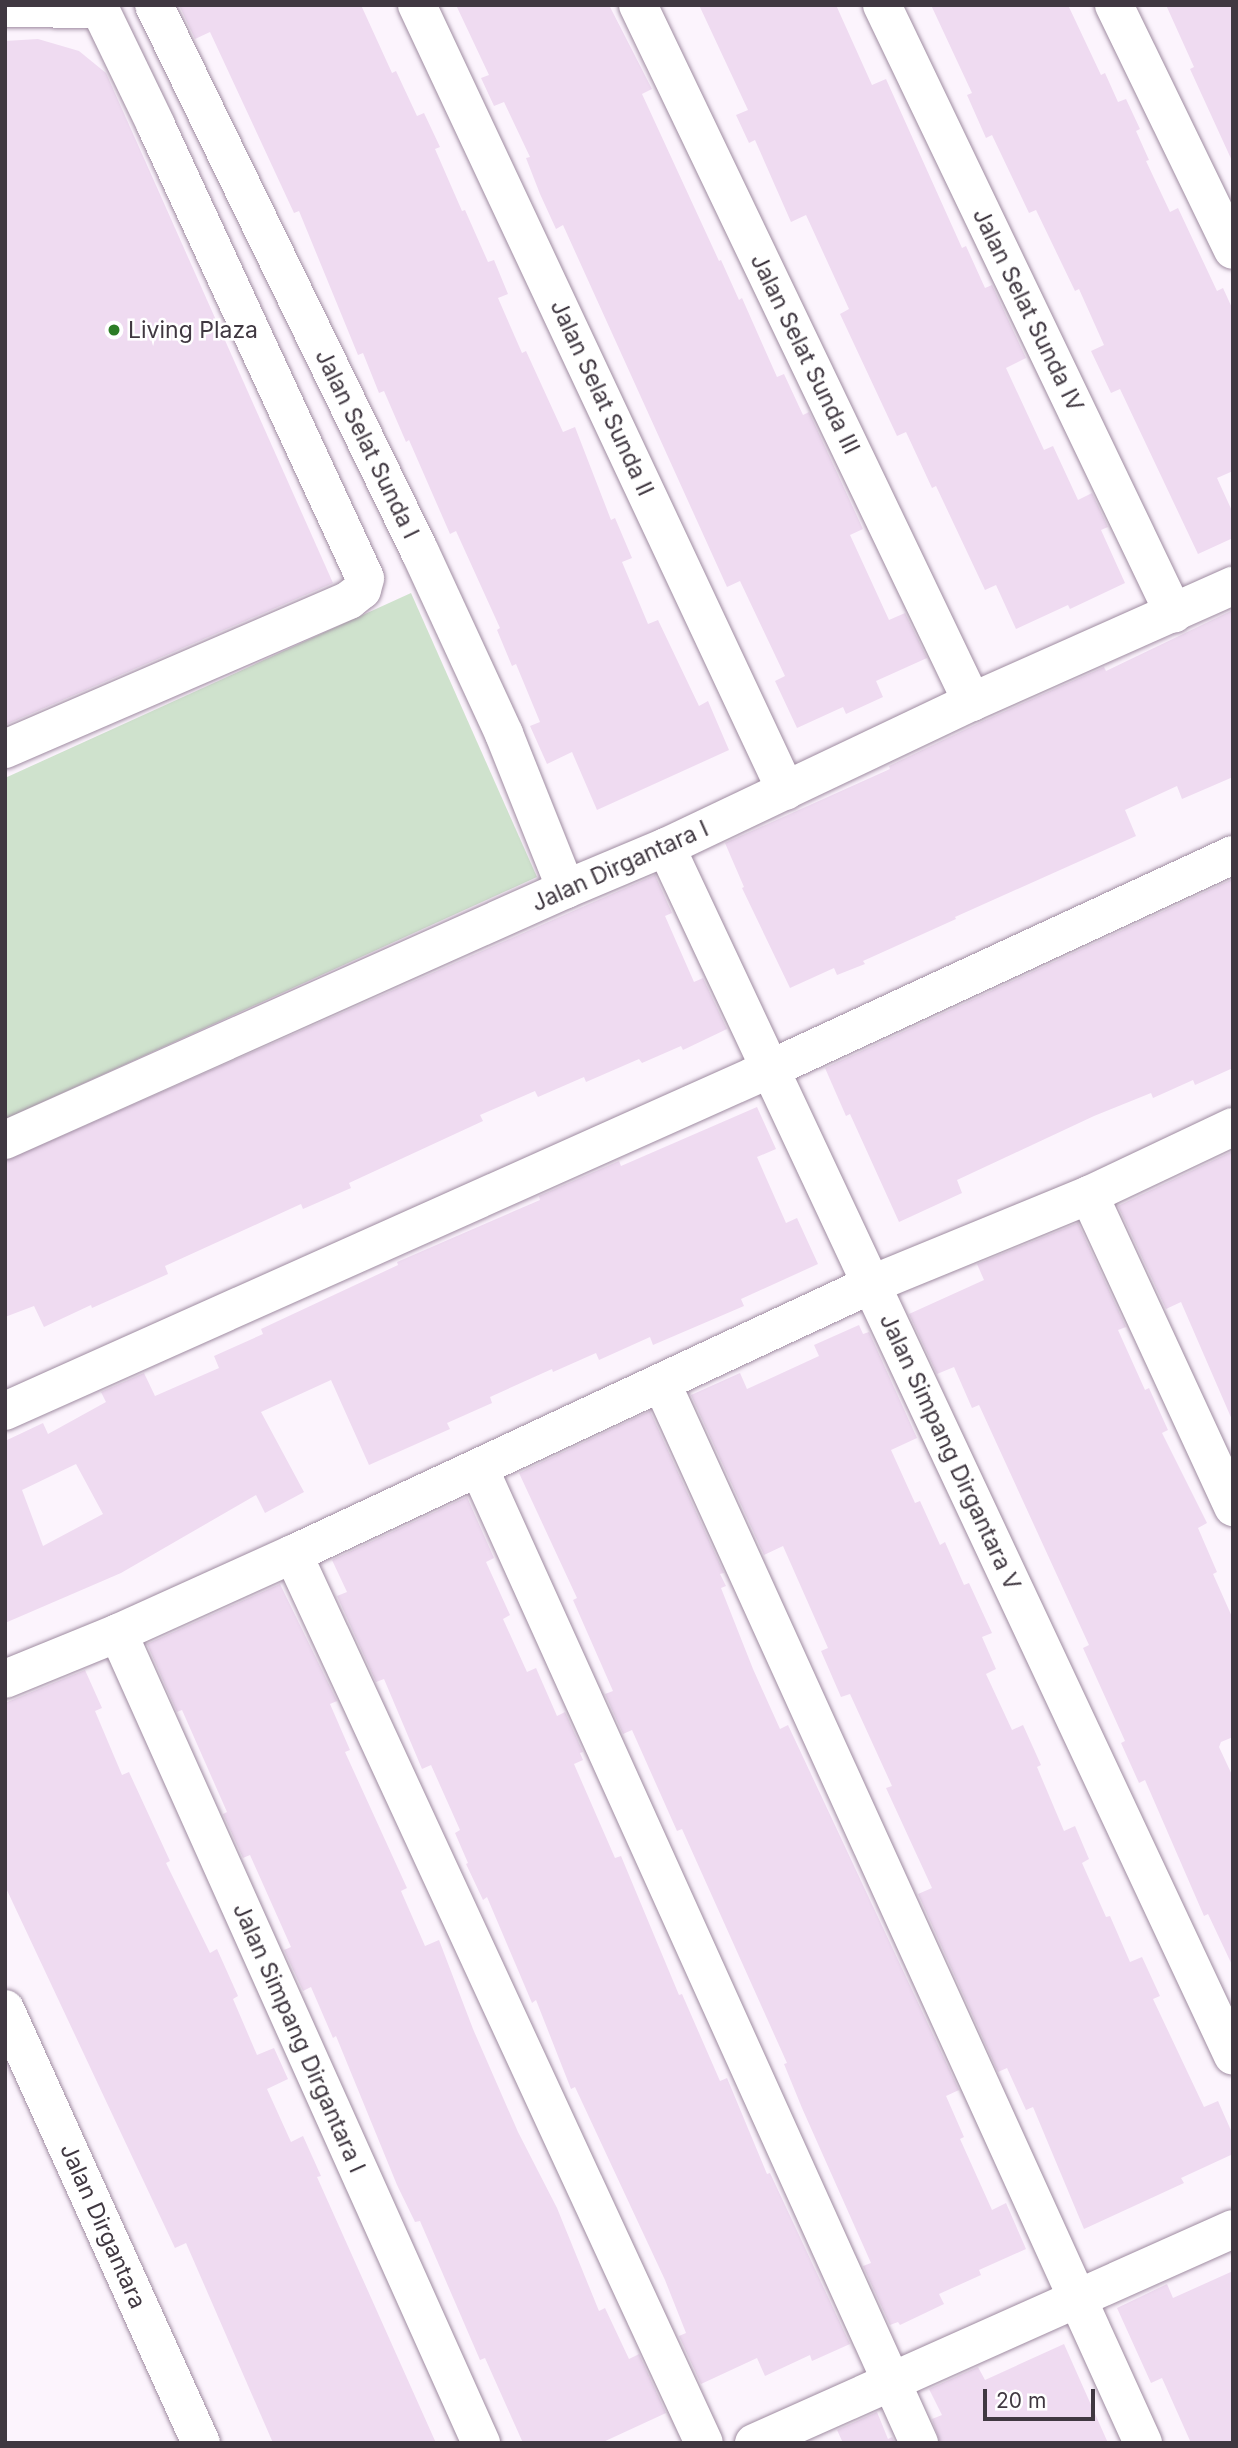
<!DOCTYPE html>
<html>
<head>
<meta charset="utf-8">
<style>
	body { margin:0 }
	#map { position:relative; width:1238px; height:2448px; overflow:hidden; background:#fcf4fd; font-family:Inter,sans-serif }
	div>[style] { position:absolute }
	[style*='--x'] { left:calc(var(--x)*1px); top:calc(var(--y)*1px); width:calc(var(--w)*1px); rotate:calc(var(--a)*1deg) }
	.green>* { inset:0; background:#cfe2cd }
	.building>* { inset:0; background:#efdbf1 }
	.roads { filter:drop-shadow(0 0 2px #9f8ca1) drop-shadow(0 0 2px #9f8ca1) }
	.minor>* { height:38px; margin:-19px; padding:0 19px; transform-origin:19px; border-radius:19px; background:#fff }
	.dots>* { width:19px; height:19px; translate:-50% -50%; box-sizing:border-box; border:4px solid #fff; border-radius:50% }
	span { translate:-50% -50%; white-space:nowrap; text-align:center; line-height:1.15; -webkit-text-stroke:5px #fff; paint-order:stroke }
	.street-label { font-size:23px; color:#403841 }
	.poi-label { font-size:23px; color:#403841 }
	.left { translate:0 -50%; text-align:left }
	.frame { position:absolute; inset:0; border:7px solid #403841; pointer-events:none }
	.scale { position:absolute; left:983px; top:2389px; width:112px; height:32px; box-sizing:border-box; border:4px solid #403841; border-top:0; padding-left:9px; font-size:21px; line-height:24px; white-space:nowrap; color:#403841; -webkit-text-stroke:5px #fff; paint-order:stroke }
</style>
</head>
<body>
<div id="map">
	<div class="green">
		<div style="clip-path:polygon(411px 593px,537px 877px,5px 1119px,5px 778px)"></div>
	</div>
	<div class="building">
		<div style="clip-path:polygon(179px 5px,361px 5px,392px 73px,396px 71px,417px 116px,424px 113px,440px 147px,435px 149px,462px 211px,465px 210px,488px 262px,494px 260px,508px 294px,498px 298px,522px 353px,526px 351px,563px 432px,575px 427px,611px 520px,615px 518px,632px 558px,622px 562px,648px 624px,658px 620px,699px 706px,708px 701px,729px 750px,597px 810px,572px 752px,547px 764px,530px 726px,540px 722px,516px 664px,512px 666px,497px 630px,500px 628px,456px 531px,450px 534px,409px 440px,406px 442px,384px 391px,379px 393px,363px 353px,358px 355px,299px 211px,294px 213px,210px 32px,195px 39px)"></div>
		<div style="clip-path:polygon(456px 5px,609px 5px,652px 89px,642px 94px,719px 261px,721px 260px,739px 300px,742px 298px,777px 377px,784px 374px,803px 415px,809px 412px,863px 529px,850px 535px,889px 620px,905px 613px,927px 658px,876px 681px,883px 697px,846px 714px,843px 707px,797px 728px,775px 681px,785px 676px,740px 581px,727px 587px,563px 225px,556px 229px,540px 194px,526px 158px,530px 157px,504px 102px,494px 106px,481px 78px,489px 75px)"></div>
		<div style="clip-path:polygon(699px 5px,836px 5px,872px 85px,886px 79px,962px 248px,966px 246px,985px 288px,992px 285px,1026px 358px,1006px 368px,1044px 450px,1053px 446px,1078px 500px,1092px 493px,1108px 527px,1101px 530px,1125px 583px,1070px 609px,1068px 605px,1016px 629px,996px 585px,985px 590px,936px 486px,932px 488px,906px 432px,897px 436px,840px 314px,849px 309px,806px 215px,791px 222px,755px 140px,749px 143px,736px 115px,748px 110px)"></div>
		<div style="clip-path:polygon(931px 5px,1068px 5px,1101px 75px,1105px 73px,1118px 102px,1126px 99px,1140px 129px,1136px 131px,1149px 160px,1146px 161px,1170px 212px,1178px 208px,1217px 291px,1223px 288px,1233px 310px,1233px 471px,1217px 478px,1233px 513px,1233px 538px,1198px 554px,1120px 389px,1111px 393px,1091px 351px,1104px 345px,1079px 289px,1075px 291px,1036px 210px,1029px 213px,992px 135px,986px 138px,967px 95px,972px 93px)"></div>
		<div style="clip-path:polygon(1166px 5px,1233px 5px,1233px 163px,1190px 69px,1194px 67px)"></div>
		<div style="clip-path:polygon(38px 39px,79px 51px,106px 73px,333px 583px,5px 725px,5px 41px)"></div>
		<div style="clip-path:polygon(1233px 610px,1233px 777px,1182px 799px,1177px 786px,1125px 810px,1136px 836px,955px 917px,956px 919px,863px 961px,865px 964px,837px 975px,834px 968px,790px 988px,742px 888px,744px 887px,725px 843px,890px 769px,889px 766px,981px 722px,1104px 667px,1106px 671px)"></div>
		<div style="clip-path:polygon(655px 875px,672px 913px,665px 916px,694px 982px,703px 978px,727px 1029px,683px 1050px,681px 1046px,642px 1063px,639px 1059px,586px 1082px,584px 1077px,538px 1097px,535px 1091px,480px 1115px,483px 1121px,349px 1183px,351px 1188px,303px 1209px,301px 1204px,165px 1266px,168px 1274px,92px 1308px,91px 1305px,44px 1327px,34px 1306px,5px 1317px,5px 1161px)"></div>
		<div style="clip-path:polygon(1233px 879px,1233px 1068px,1195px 1085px,1193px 1080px,1153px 1098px,1151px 1093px,1094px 1116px,957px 1180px,962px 1193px,899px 1222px,850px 1114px,846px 1116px,825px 1068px)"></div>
		<div style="clip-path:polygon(evenodd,757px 1107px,776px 1149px,757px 1157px,786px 1223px,797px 1218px,818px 1264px,741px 1299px,744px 1306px,653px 1345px,650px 1337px,599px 1360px,596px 1353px,553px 1372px,552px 1369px,490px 1397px,492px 1403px,447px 1423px,450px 1429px,369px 1465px,331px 1380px,261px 1412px,304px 1492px,265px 1513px,256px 1495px,121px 1573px,5px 1623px,5px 1441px,43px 1423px,48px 1434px,106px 1402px,101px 1392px,144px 1373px,155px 1396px,219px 1368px,214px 1356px,263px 1334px,261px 1329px,398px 1265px,397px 1262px,540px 1200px,539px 1196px,619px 1161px,621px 1166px,757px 1107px,76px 1464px,103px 1514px,43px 1546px,22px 1490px,76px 1464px)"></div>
		<div style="clip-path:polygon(1233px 1151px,1233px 1422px,1181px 1302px,1166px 1309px,1118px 1206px)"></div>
		<div style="clip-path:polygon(1078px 1223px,1126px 1327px,1118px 1330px,1145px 1390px,1149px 1388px,1168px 1430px,1162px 1433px,1207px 1523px,1198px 1528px,1217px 1572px,1213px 1574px,1233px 1619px,1233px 1737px,1221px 1742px,1219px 1747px,1233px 1777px,1233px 1967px,1208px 1914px,1204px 1916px,1145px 1780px,1139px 1783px,1121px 1743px,1125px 1741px,1083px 1648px,1089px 1645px,979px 1405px,972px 1408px,954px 1367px,937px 1374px,909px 1314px,984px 1280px,977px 1264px)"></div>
		<div style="clip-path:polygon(859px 1325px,863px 1334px,869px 1332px,917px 1438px,891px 1450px,915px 1503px,920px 1501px,940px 1545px,945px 1542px,964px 1585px,969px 1583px,992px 1633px,982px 1637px,996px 1669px,986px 1674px,1012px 1730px,1023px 1725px,1041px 1765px,1037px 1767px,1064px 1831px,1075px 1826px,1089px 1859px,1082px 1863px,1106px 1917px,1110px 1916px,1130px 1962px,1142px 1957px,1160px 1996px,1153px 1999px,1204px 2107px,1218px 2101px,1233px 2135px,1233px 2154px,1181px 2178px,1184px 2183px,1084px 2229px,1033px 2107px,1026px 2110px,1007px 2068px,998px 2072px,918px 1894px,932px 1888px,886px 1788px,892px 1786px,850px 1694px,841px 1697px,821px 1651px,828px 1648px,783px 1546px,764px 1555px,691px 1395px,740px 1373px,747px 1389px,819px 1356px,814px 1345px)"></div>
		<div style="clip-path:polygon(650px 1411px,724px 1573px,720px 1574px,726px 1586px,721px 1588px,753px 1669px,780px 1729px,788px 1725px,959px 2090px,946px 2096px,964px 2137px,960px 2139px,992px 2210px,1006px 2203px,1026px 2249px,979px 2270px,981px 2275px,939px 2294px,944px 2304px,900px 2325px,898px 2322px,890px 2325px,863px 2266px,871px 2263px,802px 2108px,784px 2064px,787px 2063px,682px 1829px,677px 1831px,632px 1730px,623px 1734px,605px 1694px,613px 1691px,573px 1600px,577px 1598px,519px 1473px)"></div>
		<div style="clip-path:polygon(467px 1497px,494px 1558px,486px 1562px,510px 1615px,503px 1619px,527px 1672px,536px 1668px,557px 1716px,565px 1712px,583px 1752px,580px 1753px,583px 1760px,574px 1764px,615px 1858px,621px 1856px,679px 1995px,682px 1994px,720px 2081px,727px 2078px,767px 2174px,770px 2173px,850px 2344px,812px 2361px,810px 2355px,765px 2376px,757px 2358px,701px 2384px,679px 2336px,686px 2333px,665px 2280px,575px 2087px,571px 2089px,536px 2000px,532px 2003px,487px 1897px,483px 1900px,466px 1864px,468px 1863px,455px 1833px,460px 1830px,431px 1765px,422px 1769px,384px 1679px,376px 1682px,337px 1596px,347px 1592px,332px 1560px)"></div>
		<div style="clip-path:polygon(280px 1584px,337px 1701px,330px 1704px,350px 1750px,345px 1752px,407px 1888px,401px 1891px,425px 1946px,439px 1940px,473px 2029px,518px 2132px,557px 2208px,599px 2311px,605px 2308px,629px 2359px,639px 2354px,666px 2413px,601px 2443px,523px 2443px,485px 2358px,480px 2360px,420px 2221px,415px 2222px,397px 2185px,336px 2036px,333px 2038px,311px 1987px,303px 1991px,284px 1950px,291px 1947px,250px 1855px,243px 1858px,223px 1814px,227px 1812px,182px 1710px,177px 1712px,147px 1644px)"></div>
		<div style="clip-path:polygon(85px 1670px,102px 1708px,95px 1711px,122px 1775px,129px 1772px,170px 1861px,166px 1863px,210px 1953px,217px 1949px,238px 1996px,233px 1999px,257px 2055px,274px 2048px,288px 2079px,267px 2089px,291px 2142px,303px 2136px,321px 2176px,317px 2177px,436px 2443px,273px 2443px,186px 2243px,175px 2248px,5px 1886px,5px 1703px)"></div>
		<div style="clip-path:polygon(1233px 2271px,1233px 2443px,1191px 2443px,1162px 2378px,1151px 2383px,1117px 2308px,1167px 2284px,1173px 2298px)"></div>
		<div style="clip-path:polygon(1064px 2344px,1108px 2443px,940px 2443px,932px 2419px,942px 2415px,929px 2389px,978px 2367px,985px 2380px)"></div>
		<div style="clip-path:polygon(877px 2412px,888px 2439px,892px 2437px,895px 2443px,843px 2443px,837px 2430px)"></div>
	</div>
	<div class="roads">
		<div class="minor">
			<div style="--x:154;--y:5;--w:608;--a:64.07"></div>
			<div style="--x:420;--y:552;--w:200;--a:65.2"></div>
			<div style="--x:504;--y:734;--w:167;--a:68.2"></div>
			<div style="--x:417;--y:5;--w:868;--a:64.85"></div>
			<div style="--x:638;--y:5;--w:773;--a:64.4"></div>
			<div style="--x:882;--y:5;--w:675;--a:64.38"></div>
			<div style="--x:1114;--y:5;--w:272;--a:64.1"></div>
			<div style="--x:5;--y:8;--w:95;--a:0.6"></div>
			<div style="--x:5;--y:749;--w:375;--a:-23.4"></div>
			<div style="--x:349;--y:600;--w:16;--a:-38"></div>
			<div style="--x:362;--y:590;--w:12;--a:-76"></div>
			<div style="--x:365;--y:578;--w:499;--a:-114.8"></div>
			<div style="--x:156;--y:125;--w:133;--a:-115.8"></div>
			<div style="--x:666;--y:847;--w:1335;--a:64.87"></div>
			<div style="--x:5;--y:1140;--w:615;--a:-24.1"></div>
			<div style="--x:566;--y:889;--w:108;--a:-22.8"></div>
			<div style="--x:666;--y:847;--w:339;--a:-25.4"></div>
			<div style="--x:972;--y:702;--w:286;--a:-24"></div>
			<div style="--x:1089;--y:1195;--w:344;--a:65.2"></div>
			<div style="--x:662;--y:1384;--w:1163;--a:65.57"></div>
			<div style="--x:5;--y:1411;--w:838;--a:-24.09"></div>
			<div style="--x:770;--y:1069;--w:510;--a:-24.81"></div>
			<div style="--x:479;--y:1468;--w:1070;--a:65.71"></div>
			<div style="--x:293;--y:1554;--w:979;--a:65.19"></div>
			<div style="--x:118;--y:1633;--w:888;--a:65.86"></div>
			<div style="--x:5;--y:1679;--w:122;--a:-22.2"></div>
			<div style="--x:118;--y:1633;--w:192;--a:-24.3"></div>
			<div style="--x:293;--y:1554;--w:639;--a:-25"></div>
			<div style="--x:872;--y:1284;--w:235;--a:-22.3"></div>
			<div style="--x:1089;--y:1195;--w:159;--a:-25.3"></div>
			<div style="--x:5;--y:2009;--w:476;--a:65.7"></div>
			<div style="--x:754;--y:2443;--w:525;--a:-24.07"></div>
		</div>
	</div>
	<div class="dots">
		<div style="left:114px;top:330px;background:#2c7c26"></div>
	</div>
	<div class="street-label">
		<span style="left:1028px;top:310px;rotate:64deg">Jalan Selat Sunda IV</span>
		<span style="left:805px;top:354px;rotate:64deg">Jalan Selat Sunda III</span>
		<span style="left:602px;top:398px;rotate:65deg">Jalan Selat Sunda II</span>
		<span style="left:367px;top:444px;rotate:64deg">Jalan Selat Sunda I</span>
		<span style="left:620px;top:866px;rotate:-24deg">Jalan Dirgantara I</span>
		<span style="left:950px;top:1452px;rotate:65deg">Jalan Simpang Dirgantara V</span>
		<span style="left:299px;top:2038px;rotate:66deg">Jalan Simpang Dirgantara I</span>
		<span style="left:103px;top:2226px;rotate:66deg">Jalan Dirgantara</span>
	</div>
	<div class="poi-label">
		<span class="left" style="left:128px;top:330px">Living Plaza</span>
	</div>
	<div class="frame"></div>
	<div class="scale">20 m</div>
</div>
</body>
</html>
